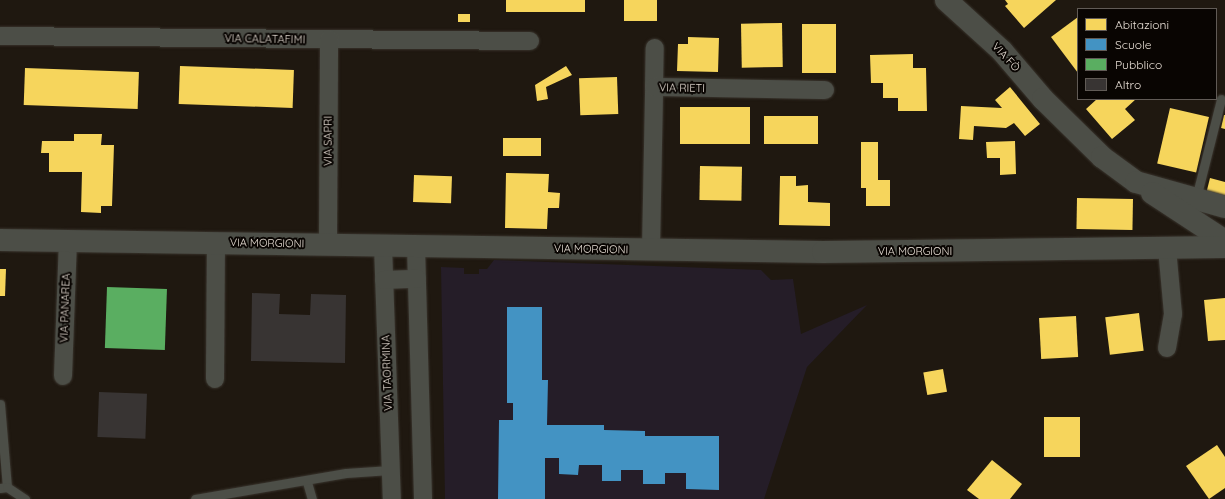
<!DOCTYPE html>
<html>
<head>
<meta charset="utf-8">
<style>
	body { margin:0 }
	#map { position:relative; width:1225px; height:499px; overflow:hidden; background:#1f1810; font-family:Quicksand,sans-serif }
	div>[style] { position:absolute }
	[style*='--x'] { left:calc(var(--x)*1px); top:calc(var(--y)*1px); width:calc(var(--w)*1px); rotate:calc(var(--a)*1deg) }
	.education>* { inset:0; background:#251d28 }
	.homes>* { inset:0; background:#f6d55c; transform-origin:0 0 }
	.schools>* { inset:0; background:#4393c3 }
	.public>* { inset:0; background:#5aae61; transform-origin:0 0 }
	.building>* { inset:0; background:#383433; transform-origin:0 0 }
	.roads { filter:drop-shadow(0 0 1px #39342d) drop-shadow(0 0 1px #39342d) }
	.service>* { height:9px; margin:-4.5px; padding:0 4.5px; transform-origin:4.5px; border-radius:4.5px; background:#4c4e47 }
	.minor>* { height:18px; margin:-9px; padding:0 9px; transform-origin:9px; border-radius:9px; background:#4c4e47 }
	.tertiary>* { height:22px; margin:-11px; padding:0 11px; transform-origin:11px; border-radius:11px; background:#4c4e47 }
	span { translate:-50% -50%; white-space:nowrap; text-align:center; line-height:1.15; -webkit-text-stroke:4px #090502; paint-order:stroke }
	.street-label { font-size:11px; color:#e6ddd4 }
	.legend { position:absolute; left:1077px; top:8px; width:140px; height:92px; box-sizing:border-box; background:#090502; border:1px solid #615b56; margin:0; padding:5px 7px; list-style:none; font-size:12px; color:#e6ddd4 }
	.legend li { display:flex; align-items:center; gap:8px; height:20px }
	.legend b { width:20px; border:1px solid #615b56 }
</style>
</head>
<body>
<div id="map">
	<div class="education">
		<div style="clip-path:polygon(494px 260px,761px 270px,771px 280px,793px 279px,801px 334px,867px 305px,807px 367px,764px 499px,445px 499px,441px 267px,464px 268px,464px 274px,479px 274px,479px 269px,487px 269px)"></div>
	</div>
	<div class="homes">
		<div style="left:506px;top:0;width:79px;height:12px"></div>
		<div style="left:624px;top:0;width:33px;height:21px"></div>
		<div style="clip-path:polygon(1005px 0,1056px 0,1024px 28px,1005px 6px,1008px 4px)"></div>
		<div style="left:458px;top:14px;width:12px;height:8px"></div>
		<div style="clip-path:polygon(1078px 17px,1078px 73px,1051px 37px)"></div>
		<div style="left:782px;top:23px;width:44px;height:41px;rotate:89deg"></div>
		<div style="left:802px;top:24px;width:34px;height:49px"></div>
		<div style="clip-path:polygon(688px 37px,719px 38px,718px 72px,677px 71px,678px 44px,688px 44px)"></div>
		<div style="clip-path:polygon(913px 54px,913px 68px,926px 68px,927px 111px,898px 111px,898px 98px,883px 98px,883px 83px,871px 83px,870px 55px)"></div>
		<div style="left:180px;top:66px;width:114px;height:38px;rotate:2deg"></div>
		<div style="clip-path:polygon(566px 66px,572px 75px,546px 87px,548px 99px,537px 101px,535px 85px)"></div>
		<div style="left:25px;top:68px;width:114px;height:37px;rotate:2deg"></div>
		<div style="left:617px;top:77px;width:37px;height:38px;rotate:88deg"></div>
		<div style="clip-path:polygon(1010px 87px,1040px 124px,1025px 136px,1014px 123px,1006px 128px,974px 126px,973px 140px,959px 139px,961px 106px,1002px 108px,995px 100px)"></div>
		<div style="clip-path:polygon(1097px 99px,1136px 99px,1125px 109px,1135px 120px,1112px 139px,1086px 109px)"></div>
		<div style="left:750px;top:107px;width:37px;height:70px;rotate:90deg"></div>
		<div style="left:1170px;top:108px;width:40px;height:57px;rotate:13deg"></div>
		<div style="clip-path:polygon(1224px 115px,1225px 115px,1225px 129px,1221px 128px)"></div>
		<div style="left:764px;top:116px;width:54px;height:28px"></div>
		<div style="clip-path:polygon(74px 134px,102px 134px,101px 145px,114px 145px,112px 206px,101px 206px,101px 213px,81px 212px,82px 172px,49px 172px,49px 153px,41px 153px,42px 141px,74px 141px)"></div>
		<div style="left:503px;top:138px;width:38px;height:18px"></div>
		<div style="clip-path:polygon(1015px 141px,1016px 174px,1000px 175px,1000px 158px,987px 158px,986px 142px)"></div>
		<div style="clip-path:polygon(861px 142px,878px 142px,878px 180px,890px 180px,890px 206px,866px 206px,866px 188px,861px 188px)"></div>
		<div style="left:700px;top:166px;width:42px;height:34px;rotate:1deg"></div>
		<div style="clip-path:polygon(506px 173px,549px 174px,548px 192px,560px 193px,559px 208px,548px 208px,547px 229px,505px 228px)"></div>
		<div style="left:414px;top:175px;width:38px;height:27px;rotate:2deg"></div>
		<div style="clip-path:polygon(780px 176px,796px 176px,796px 186px,808px 185px,808px 202px,830px 203px,830px 226px,779px 225px)"></div>
		<div style="clip-path:polygon(1210px 178px,1225px 182px,1225px 199px,1206px 194px)"></div>
		<div style="left:1077px;top:198px;width:56px;height:31px;rotate:1deg"></div>
		<div style="clip-path:polygon(0 269px,6px 269px,5px 296px,0 296px)"></div>
		<div style="clip-path:polygon(1225px 298px,1225px 340px,1208px 341px,1204px 300px)"></div>
		<div style="left:1139px;top:313px;width:38px;height:34px;rotate:83deg"></div>
		<div style="left:1076px;top:316px;width:41px;height:37px;rotate:87deg"></div>
		<div style="left:943px;top:369px;width:23px;height:20px;rotate:80deg"></div>
		<div style="left:1044px;top:417px;width:36px;height:40px"></div>
		<div style="clip-path:polygon(1217px 445px,1225px 457px,1225px 488px,1209px 499px,1186px 466px)"></div>
		<div style="clip-path:polygon(992px 460px,1022px 484px,1010px 499px,979px 499px,967px 490px)"></div>
	</div>
	<div class="schools">
		<div style="clip-path:polygon(507px 307px,542px 307px,542px 380px,548px 380px,547px 425px,604px 425px,604px 430px,645px 431px,645px 436px,719px 436px,719px 490px,686px 489px,686px 473px,665px 473px,665px 484px,643px 484px,643px 470px,621px 470px,621px 481px,602px 481px,602px 465px,579px 465px,578px 475px,559px 474px,559px 458px,545px 458px,545px 499px,498px 499px,499px 420px,513px 420px,513px 403px,507px 403px)"></div>
	</div>
	<div class="public">
		<div style="left:107px;top:287px;width:60px;height:61px;rotate:2deg"></div>
	</div>
	<div class="building">
		<div style="clip-path:polygon(252px 293px,280px 294px,279px 314px,310px 315px,311px 294px,346px 295px,345px 363px,251px 361px)"></div>
		<div style="left:99px;top:392px;width:48px;height:45px;rotate:2deg"></div>
	</div>
	<div class="roads">
		<div class="service">
			<div style="--x:1196;--y:198;--w:102;--a:-75.8"></div>
			<div style="--x:0;--y:404;--w:83;--a:85.2"></div>
			<div style="--x:307;--y:482;--w:18;--a:74"></div>
			<div style="--x:0;--y:488;--w:7;--a:-8"></div>
			<div style="--x:7;--y:487;--w:22;--a:34"></div>
			<div style="--x:195;--y:499;--w:153;--a:-9.8"></div>
			<div style="--x:346;--y:473;--w:44;--a:-3.9"></div>
		</div>
		<div class="minor">
			<div style="--x:0;--y:36;--w:530;--a:0.54"></div>
			<div style="--x:654;--y:87;--w:39;--a:-89"></div>
			<div style="--x:328;--y:243;--w:204;--a:-89.7"></div>
			<div style="--x:383;--y:246;--w:253;--a:88"></div>
			<div style="--x:416;--y:247;--w:252;--a:88.4"></div>
			<div style="--x:651;--y:250;--w:163;--a:-88.9"></div>
			<div style="--x:654;--y:87;--w:171;--a:1"></div>
			<div style="--x:384;--y:280;--w:33;--a:-2"></div>
			<div style="--x:1167;--y:348;--w:35;--a:-80"></div>
			<div style="--x:1173;--y:314;--w:66;--a:-95.2"></div>
			<div style="--x:63;--y:376;--w:135;--a:-87.9"></div>
			<div style="--x:215;--y:379;--w:137;--a:-89.6"></div>
		</div>
		<div class="tertiary">
			<div style="--x:946;--y:0;--w:76;--a:42.3"></div>
			<div style="--x:1002;--y:51;--w:63;--a:49.5"></div>
			<div style="--x:1043;--y:99;--w:83;--a:44.5"></div>
			<div style="--x:1102;--y:157;--w:42;--a:36.3"></div>
			<div style="--x:1136;--y:182;--w:92;--a:15.7"></div>
			<div style="--x:1152;--y:193;--w:87;--a:33.3"></div>
			<div style="--x:0;--y:240;--w:823;--a:0.84"></div>
			<div style="--x:823;--y:252;--w:402;--a:-0.7"></div>
		</div>
	</div>
	<div class="street-label">
		<span style="left:265px;top:39px;rotate:1deg">VIA CALATAFIMI</span>
		<span style="left:1006px;top:57px;rotate:47deg">VIA FÒ</span>
		<span style="left:682px;top:88px;rotate:1deg">VIA RIETI</span>
		<span style="left:328px;top:141px;rotate:-90deg">VIA SAPRI</span>
		<span style="left:267px;top:243px;rotate:1deg">VIA MORGIONI</span>
		<span style="left:591px;top:249px;rotate:1deg">VIA MORGIONI</span>
		<span style="left:915px;top:251px">VIA MORGIONI</span>
		<span style="left:65px;top:308px;rotate:-88deg">VIA PANAREA</span>
		<span style="left:387px;top:373px;rotate:-92deg">VIA TAORMINA</span>
	</div>
	<ul class="legend">
	<li><b style="height:11px;background:#f6d55c"></b>Abitazioni</li>
	<li><b style="height:11px;background:#4393c3"></b>Scuole</li>
	<li><b style="height:11px;background:#5aae61"></b>Pubblico</li>
	<li><b style="height:11px;background:#383433"></b>Altro</li>
	</ul>
</div>
</body>
</html>
